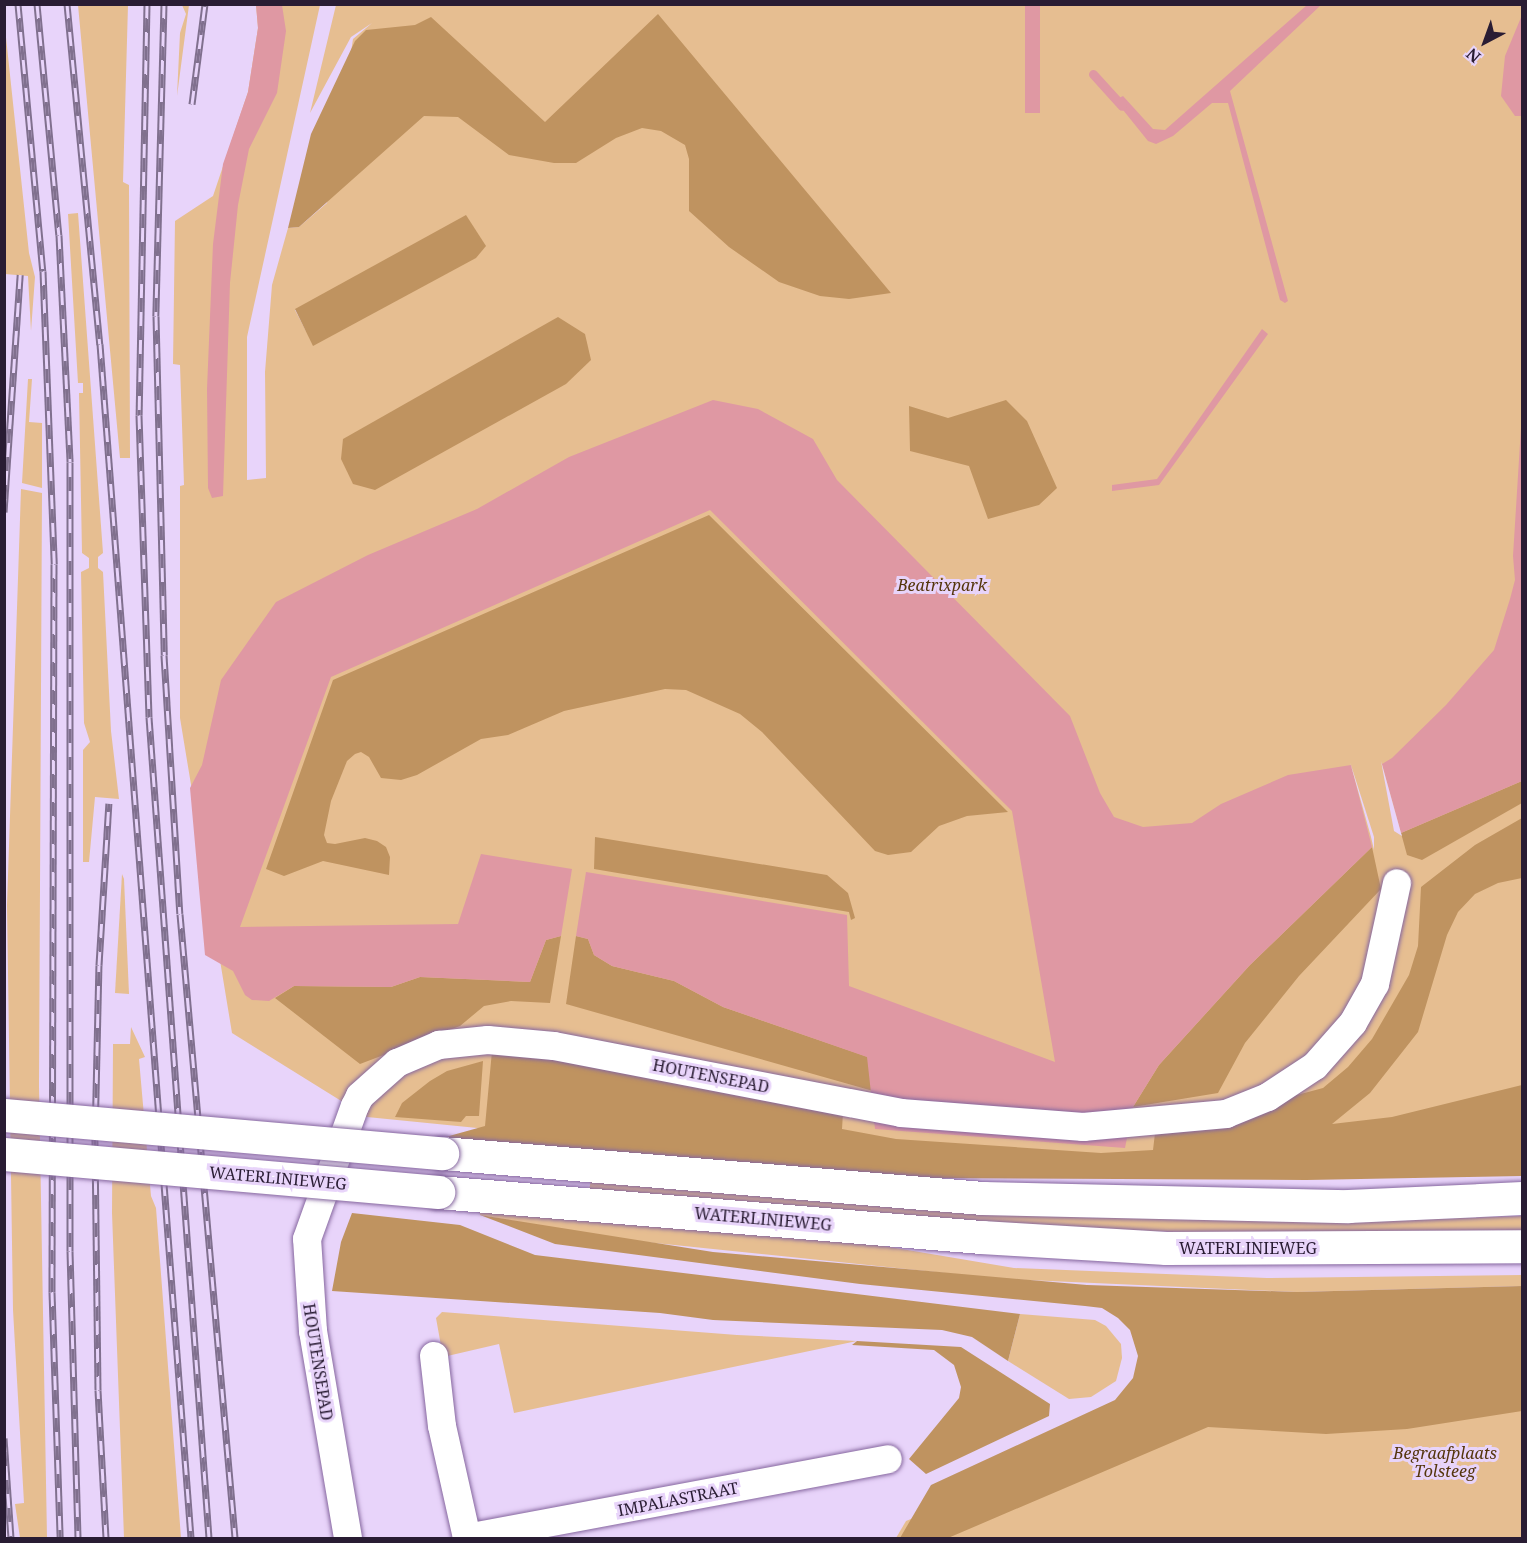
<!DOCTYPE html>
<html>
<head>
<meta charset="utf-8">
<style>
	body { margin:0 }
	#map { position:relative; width:1527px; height:1543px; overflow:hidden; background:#e8d4fa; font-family:"Noto Serif",serif }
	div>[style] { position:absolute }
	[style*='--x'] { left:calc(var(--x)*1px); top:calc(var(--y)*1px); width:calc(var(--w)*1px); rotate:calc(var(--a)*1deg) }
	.green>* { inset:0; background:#e6be91 }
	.forest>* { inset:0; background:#bf9360 }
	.water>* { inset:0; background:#df98a3; transform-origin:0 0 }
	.pier>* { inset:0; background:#e8d4fa }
	.stream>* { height:9px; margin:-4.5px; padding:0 4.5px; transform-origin:4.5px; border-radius:4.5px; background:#df98a3 }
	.roads { filter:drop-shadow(0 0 2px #86679f) drop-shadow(0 0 2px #86679f) }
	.street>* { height:28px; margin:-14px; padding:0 14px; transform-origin:14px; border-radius:14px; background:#fff }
	.primary>* { height:33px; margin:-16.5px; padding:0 16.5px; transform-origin:16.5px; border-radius:16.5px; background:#fff }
	.rail>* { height:7px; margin-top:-3.5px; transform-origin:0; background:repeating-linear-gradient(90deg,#e8d4fa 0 14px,#80708e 0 28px); box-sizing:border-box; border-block:2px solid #80708e }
	.bridges { filter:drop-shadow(0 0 2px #86679f) drop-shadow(0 0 2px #86679f) }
	.primary-bridge>* { height:33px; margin:-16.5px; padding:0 16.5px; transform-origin:16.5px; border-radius:16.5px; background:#fff }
	span { translate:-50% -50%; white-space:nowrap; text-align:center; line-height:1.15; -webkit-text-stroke:6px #e8d4fa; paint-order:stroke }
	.park-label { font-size:16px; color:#54350c; font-style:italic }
	.street-label { font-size:16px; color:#291c33 }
	.frame { position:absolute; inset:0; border:6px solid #291c33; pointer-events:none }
	.north { position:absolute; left:1455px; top:12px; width:60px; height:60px; -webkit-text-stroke:4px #e8d4fa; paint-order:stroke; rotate:221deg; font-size:16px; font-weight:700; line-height:24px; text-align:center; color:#291c33 }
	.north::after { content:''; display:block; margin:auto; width:21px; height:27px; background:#291c33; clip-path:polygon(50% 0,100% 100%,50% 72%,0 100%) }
</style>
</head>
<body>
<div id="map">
	<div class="green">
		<div style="clip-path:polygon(78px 5px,128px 5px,123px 182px,129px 185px,130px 458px,120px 458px)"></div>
		<div style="clip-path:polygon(182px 5px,189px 5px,177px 96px,180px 33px,186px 14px)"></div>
		<div style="clip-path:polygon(evenodd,256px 5px,320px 5px,247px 337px,247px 480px,266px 478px,265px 372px,272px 285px,288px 228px,299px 227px,327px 203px,353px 39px,372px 23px,351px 37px,310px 113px,336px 5px,1522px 5px,1522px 1142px,1225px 1179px,799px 1160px,367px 1117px,232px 1033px,180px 718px,180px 486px,184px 485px,180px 365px,173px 364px,175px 221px,213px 196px,248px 92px,258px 28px,256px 5px,311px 301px,306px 331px,295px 310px,311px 301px)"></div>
		<div style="clip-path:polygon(5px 28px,29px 253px,35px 277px,31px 331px,28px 276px,5px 274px)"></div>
		<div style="clip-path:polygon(78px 213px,103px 553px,98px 557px,98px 568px,103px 572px,111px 731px,119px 799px,95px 797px,89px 862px,83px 862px,83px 750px,90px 742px,84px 723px,81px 572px,89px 568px,89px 558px,82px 553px,79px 393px,83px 393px,83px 383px,78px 383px,68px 214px)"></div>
		<div style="clip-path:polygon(28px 379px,32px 379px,29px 422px,42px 423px,42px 488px,22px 483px)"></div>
		<div style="clip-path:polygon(21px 489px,42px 493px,39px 1086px,47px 1538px,20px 1538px,15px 1504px,24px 1503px,13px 1310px,7px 905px)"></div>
		<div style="clip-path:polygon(122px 874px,124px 879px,129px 994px,115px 993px)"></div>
		<div style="clip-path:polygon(131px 1027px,145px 1057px,139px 1059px,151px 1196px,156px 1208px,181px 1538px,124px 1538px,112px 1213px,113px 1044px,130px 1044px)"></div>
		<div style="clip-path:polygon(591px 1180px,1077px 1217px,1362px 1221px,1522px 1216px,1522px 1232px,1362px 1236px,1092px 1230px,589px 1190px)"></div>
		<div style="clip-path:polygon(479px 1209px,872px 1244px,1014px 1268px,1267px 1278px,1522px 1275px,1522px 1286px,1297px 1292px,1003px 1279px,616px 1239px,480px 1215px)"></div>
		<div style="clip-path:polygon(442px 1312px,737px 1335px,857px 1341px,514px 1413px,499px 1344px,443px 1357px,436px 1318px)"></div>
		<div style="clip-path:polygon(1020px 1314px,1095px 1320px,1106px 1326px,1121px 1344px,1122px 1358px,1116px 1381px,1091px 1397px,1069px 1399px,1008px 1361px)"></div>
		<div style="clip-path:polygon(1522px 1373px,1522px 1538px,896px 1538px,906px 1521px,1175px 1411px)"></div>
	</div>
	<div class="forest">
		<div style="clip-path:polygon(658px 14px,891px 293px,849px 299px,820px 296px,779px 282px,729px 247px,689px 211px,689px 159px,685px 145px,661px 131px,642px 128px,616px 138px,576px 163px,554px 163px,509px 155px,458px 117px,424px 116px,299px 227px,288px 228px,311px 134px,355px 41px,366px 30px,415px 25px,431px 17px,545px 122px)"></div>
		<div style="clip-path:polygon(466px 215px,486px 246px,476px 258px,313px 346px,295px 309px)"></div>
		<div style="clip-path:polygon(558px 317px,585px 334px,591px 360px,566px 384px,375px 490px,353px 484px,341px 459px,343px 439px)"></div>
		<div style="clip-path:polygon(1006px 400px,1027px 421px,1057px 488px,1039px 505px,988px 519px,969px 466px,910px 451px,909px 406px,948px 418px)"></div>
		<div style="clip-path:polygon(709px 515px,1008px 812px,967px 816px,939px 826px,911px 852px,888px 855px,875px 851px,762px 732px,740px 714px,686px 690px,665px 689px,564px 711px,508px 735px,481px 739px,417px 775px,401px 780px,381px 778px,369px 757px,361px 752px,355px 754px,347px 761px,331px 801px,324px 835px,327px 843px,335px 844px,365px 838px,377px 841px,386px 847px,390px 857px,389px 875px,323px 861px,284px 876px,266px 869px,333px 680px)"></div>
		<div style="clip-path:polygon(1522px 781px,1522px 803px,1422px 860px,1407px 855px,1401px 833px)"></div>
		<div style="clip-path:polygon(1522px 818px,1522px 878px,1498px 883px,1475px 894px,1458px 912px,1447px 935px,1418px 1032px,1370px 1093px,1332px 1124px,1392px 1117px,1522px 1085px,1522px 1176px,1306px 1180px,924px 1178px,442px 1138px,485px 1126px,492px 1051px,530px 1052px,843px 1113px,842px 1129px,896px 1139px,1101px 1153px,1153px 1150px,1155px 1133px,1323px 1088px,1348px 1067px,1372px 1039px,1409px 975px,1418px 946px,1421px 887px,1475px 845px)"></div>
		<div style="clip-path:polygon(595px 837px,827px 875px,848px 893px,855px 918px,851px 920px,849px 912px,594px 869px)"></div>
		<div style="clip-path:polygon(1372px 847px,1381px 889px,1299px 976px,1245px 1043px,1218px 1093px,1133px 1107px,1159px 1065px,1250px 965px)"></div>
		<div style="clip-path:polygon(561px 936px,550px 1003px,511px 1001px,484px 1006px,460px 1026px,360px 1064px,275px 998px,294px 986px,391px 987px,420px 977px,530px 982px,546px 940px)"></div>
		<div style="clip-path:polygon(576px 936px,588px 939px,594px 955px,612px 966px,674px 981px,723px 1007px,868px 1057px,873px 1091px,566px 1004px)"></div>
		<div style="clip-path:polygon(483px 1061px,479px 1116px,466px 1116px,461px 1122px,395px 1117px,402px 1103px,430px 1081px,447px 1071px)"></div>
		<div style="clip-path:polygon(352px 1213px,460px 1225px,535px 1255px,1020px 1314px,1008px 1361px,972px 1337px,942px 1330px,713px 1320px,660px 1313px,332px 1291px,341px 1242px)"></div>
		<div style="clip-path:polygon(480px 1215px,713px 1252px,1087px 1285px,1297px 1292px,1522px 1286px,1522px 1411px,1407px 1429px,1326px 1434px,1208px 1427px,948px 1538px,900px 1538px,931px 1485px,1115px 1400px,1133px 1378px,1138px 1356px,1130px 1330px,1118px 1318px,1102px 1308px,1085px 1306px,860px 1284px,555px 1244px)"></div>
		<div style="clip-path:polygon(857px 1341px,961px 1347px,1050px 1404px,1049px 1416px,926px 1474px,909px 1459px,959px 1398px,961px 1387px,954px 1365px,934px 1350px,852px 1345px)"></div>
	</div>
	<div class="water">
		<div style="clip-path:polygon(256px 5px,282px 5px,286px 31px,277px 93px,249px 149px,238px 205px,230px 283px,223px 496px,212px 498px,208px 488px,207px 389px,213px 244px,223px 164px,248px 92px,258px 28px)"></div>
		<div style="left:1025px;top:5px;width:15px;height:108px"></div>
		<div style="clip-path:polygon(1307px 5px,1321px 5px,1230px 91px,1288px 301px,1285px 303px,1280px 300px,1228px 103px,1212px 103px,1173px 136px,1156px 144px,1148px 141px,1115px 100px,1123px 96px,1153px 129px,1165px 130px)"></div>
		<div style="clip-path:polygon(1522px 15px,1522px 116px,1515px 116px,1501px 96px,1505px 56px)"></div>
		<div style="clip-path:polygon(1262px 329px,1268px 334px,1159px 485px,1112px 491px,1112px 485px,1157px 479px)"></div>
		<div style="clip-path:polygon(713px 400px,758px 409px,813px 439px,837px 480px,1070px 716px,1100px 793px,1114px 817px,1143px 827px,1192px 823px,1221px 804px,1288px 775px,1351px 765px,1372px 847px,1250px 965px,1159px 1065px,1133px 1107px,1125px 1148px,875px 1129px,867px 1057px,723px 1007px,674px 981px,612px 966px,594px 955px,588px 939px,576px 936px,586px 872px,847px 915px,849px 986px,1055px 1062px,1012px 811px,710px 510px,331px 677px,240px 927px,458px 924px,481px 854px,572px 869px,561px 936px,546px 940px,530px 982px,420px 977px,391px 987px,294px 986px,269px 1001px,252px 1000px,245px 995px,233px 971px,205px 955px,190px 788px,202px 765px,221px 680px,276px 602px,368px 555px,477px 509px,569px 457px)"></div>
		<div style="clip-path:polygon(1522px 411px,1522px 781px,1401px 833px,1382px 764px,1392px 758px,1446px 705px,1494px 650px,1510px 599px,1515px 580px,1513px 556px)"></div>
	</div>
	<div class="pier">
		<div style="clip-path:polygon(1381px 761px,1401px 833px,1402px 836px,1394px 831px)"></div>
		<div style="clip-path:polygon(1350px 762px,1374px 837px,1374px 850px,1371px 837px)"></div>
	</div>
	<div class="stream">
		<div style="--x:1093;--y:74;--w:43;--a:47.8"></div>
	</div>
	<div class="roads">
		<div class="street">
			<div style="--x:434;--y:1356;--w:70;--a:83.5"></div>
			<div style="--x:442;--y:1426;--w:115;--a:77.4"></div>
			<div style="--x:348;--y:1538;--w:210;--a:-99.6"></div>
			<div style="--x:313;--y:1331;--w:92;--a:-93.7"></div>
			<div style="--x:307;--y:1239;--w:141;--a:-70.2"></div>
			<div style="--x:355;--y:1106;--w:11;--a:-63"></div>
			<div style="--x:360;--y:1096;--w:50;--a:-41.7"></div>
			<div style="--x:397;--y:1063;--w:46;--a:-23.2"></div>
			<div style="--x:439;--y:1045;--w:49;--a:-5.8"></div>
			<div style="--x:488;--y:1040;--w:66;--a:5.2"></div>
			<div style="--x:554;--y:1046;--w:353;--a:10.9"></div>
			<div style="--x:901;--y:1113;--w:183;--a:4.4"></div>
			<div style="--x:1083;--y:1127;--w:144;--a:-5.2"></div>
			<div style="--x:1226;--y:1114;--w:45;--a:-22"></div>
			<div style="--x:1268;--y:1097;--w:56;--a:-33.4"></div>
			<div style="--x:1315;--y:1066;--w:57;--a:-48.5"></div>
			<div style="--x:1353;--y:1023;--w:45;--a:-60.6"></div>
			<div style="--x:1375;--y:984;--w:103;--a:-77.7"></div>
			<div style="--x:467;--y:1538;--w:428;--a:-10.6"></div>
		</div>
		<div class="primary">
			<div style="--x:442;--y:1153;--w:542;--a:4.76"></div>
			<div style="--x:982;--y:1198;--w:366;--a:1.3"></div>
			<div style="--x:1348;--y:1206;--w:174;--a:-2.6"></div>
			<div style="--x:438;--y:1192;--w:545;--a:4.74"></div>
			<div style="--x:981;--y:1237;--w:185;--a:3.4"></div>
			<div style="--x:1166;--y:1248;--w:356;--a:-0.3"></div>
		</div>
	</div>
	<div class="rail">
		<div style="--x:18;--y:4;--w:268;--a:84.7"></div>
		<div style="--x:43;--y:271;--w:293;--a:87.8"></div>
		<div style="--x:54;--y:564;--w:728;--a:90.16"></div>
		<div style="--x:52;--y:1292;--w:246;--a:88.1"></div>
		<div style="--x:37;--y:4;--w:232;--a:84.6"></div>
		<div style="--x:59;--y:235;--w:227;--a:87.2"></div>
		<div style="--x:70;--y:462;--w:789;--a:90"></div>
		<div style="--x:70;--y:1251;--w:287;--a:88.4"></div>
		<div style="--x:67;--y:4;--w:342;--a:84.5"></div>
		<div style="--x:100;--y:344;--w:1197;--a:85.64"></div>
		<div style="--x:147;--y:4;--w:411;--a:91.1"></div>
		<div style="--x:139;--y:415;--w:302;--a:88.1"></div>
		<div style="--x:149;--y:717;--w:823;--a:85.82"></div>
		<div style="--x:164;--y:4;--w:312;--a:91.5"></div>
		<div style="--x:156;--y:316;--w:339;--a:88.6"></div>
		<div style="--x:164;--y:655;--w:259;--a:86.5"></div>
		<div style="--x:180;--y:914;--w:626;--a:84.96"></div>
		<div style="--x:192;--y:104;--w:101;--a:-82.6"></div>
		<div style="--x:4;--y:512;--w:238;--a:-86.1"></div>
		<div style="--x:4;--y:1438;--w:100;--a:86"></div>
		<div style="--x:106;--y:1538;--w:148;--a:-93.1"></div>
		<div style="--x:98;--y:1390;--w:251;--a:-90.7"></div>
		<div style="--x:95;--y:1139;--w:174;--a:-88.7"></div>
		<div style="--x:99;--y:965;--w:162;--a:-86.5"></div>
	</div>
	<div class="bridges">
		<div class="primary-bridge">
			<div style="--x:4;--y:1115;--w:440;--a:5"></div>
			<div style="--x:4;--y:1154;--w:436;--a:5"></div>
		</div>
	</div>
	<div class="park-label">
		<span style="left:942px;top:585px">Beatrixpark</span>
		<span style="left:1445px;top:1462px">Begraafplaats<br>Tolsteeg</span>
	</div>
	<div class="street-label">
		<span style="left:711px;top:1076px;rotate:11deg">HOUTENSEPAD</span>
		<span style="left:278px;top:1178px;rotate:5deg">WATERLINIEWEG</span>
		<span style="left:763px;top:1219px;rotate:5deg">WATERLINIEWEG</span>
		<span style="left:1248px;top:1248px">WATERLINIEWEG</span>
		<span style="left:318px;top:1362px;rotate:81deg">HOUTENSEPAD</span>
		<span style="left:678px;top:1499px;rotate:-11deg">IMPALASTRAAT</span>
	</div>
	<div class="frame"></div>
	<div class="north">N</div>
</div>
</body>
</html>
